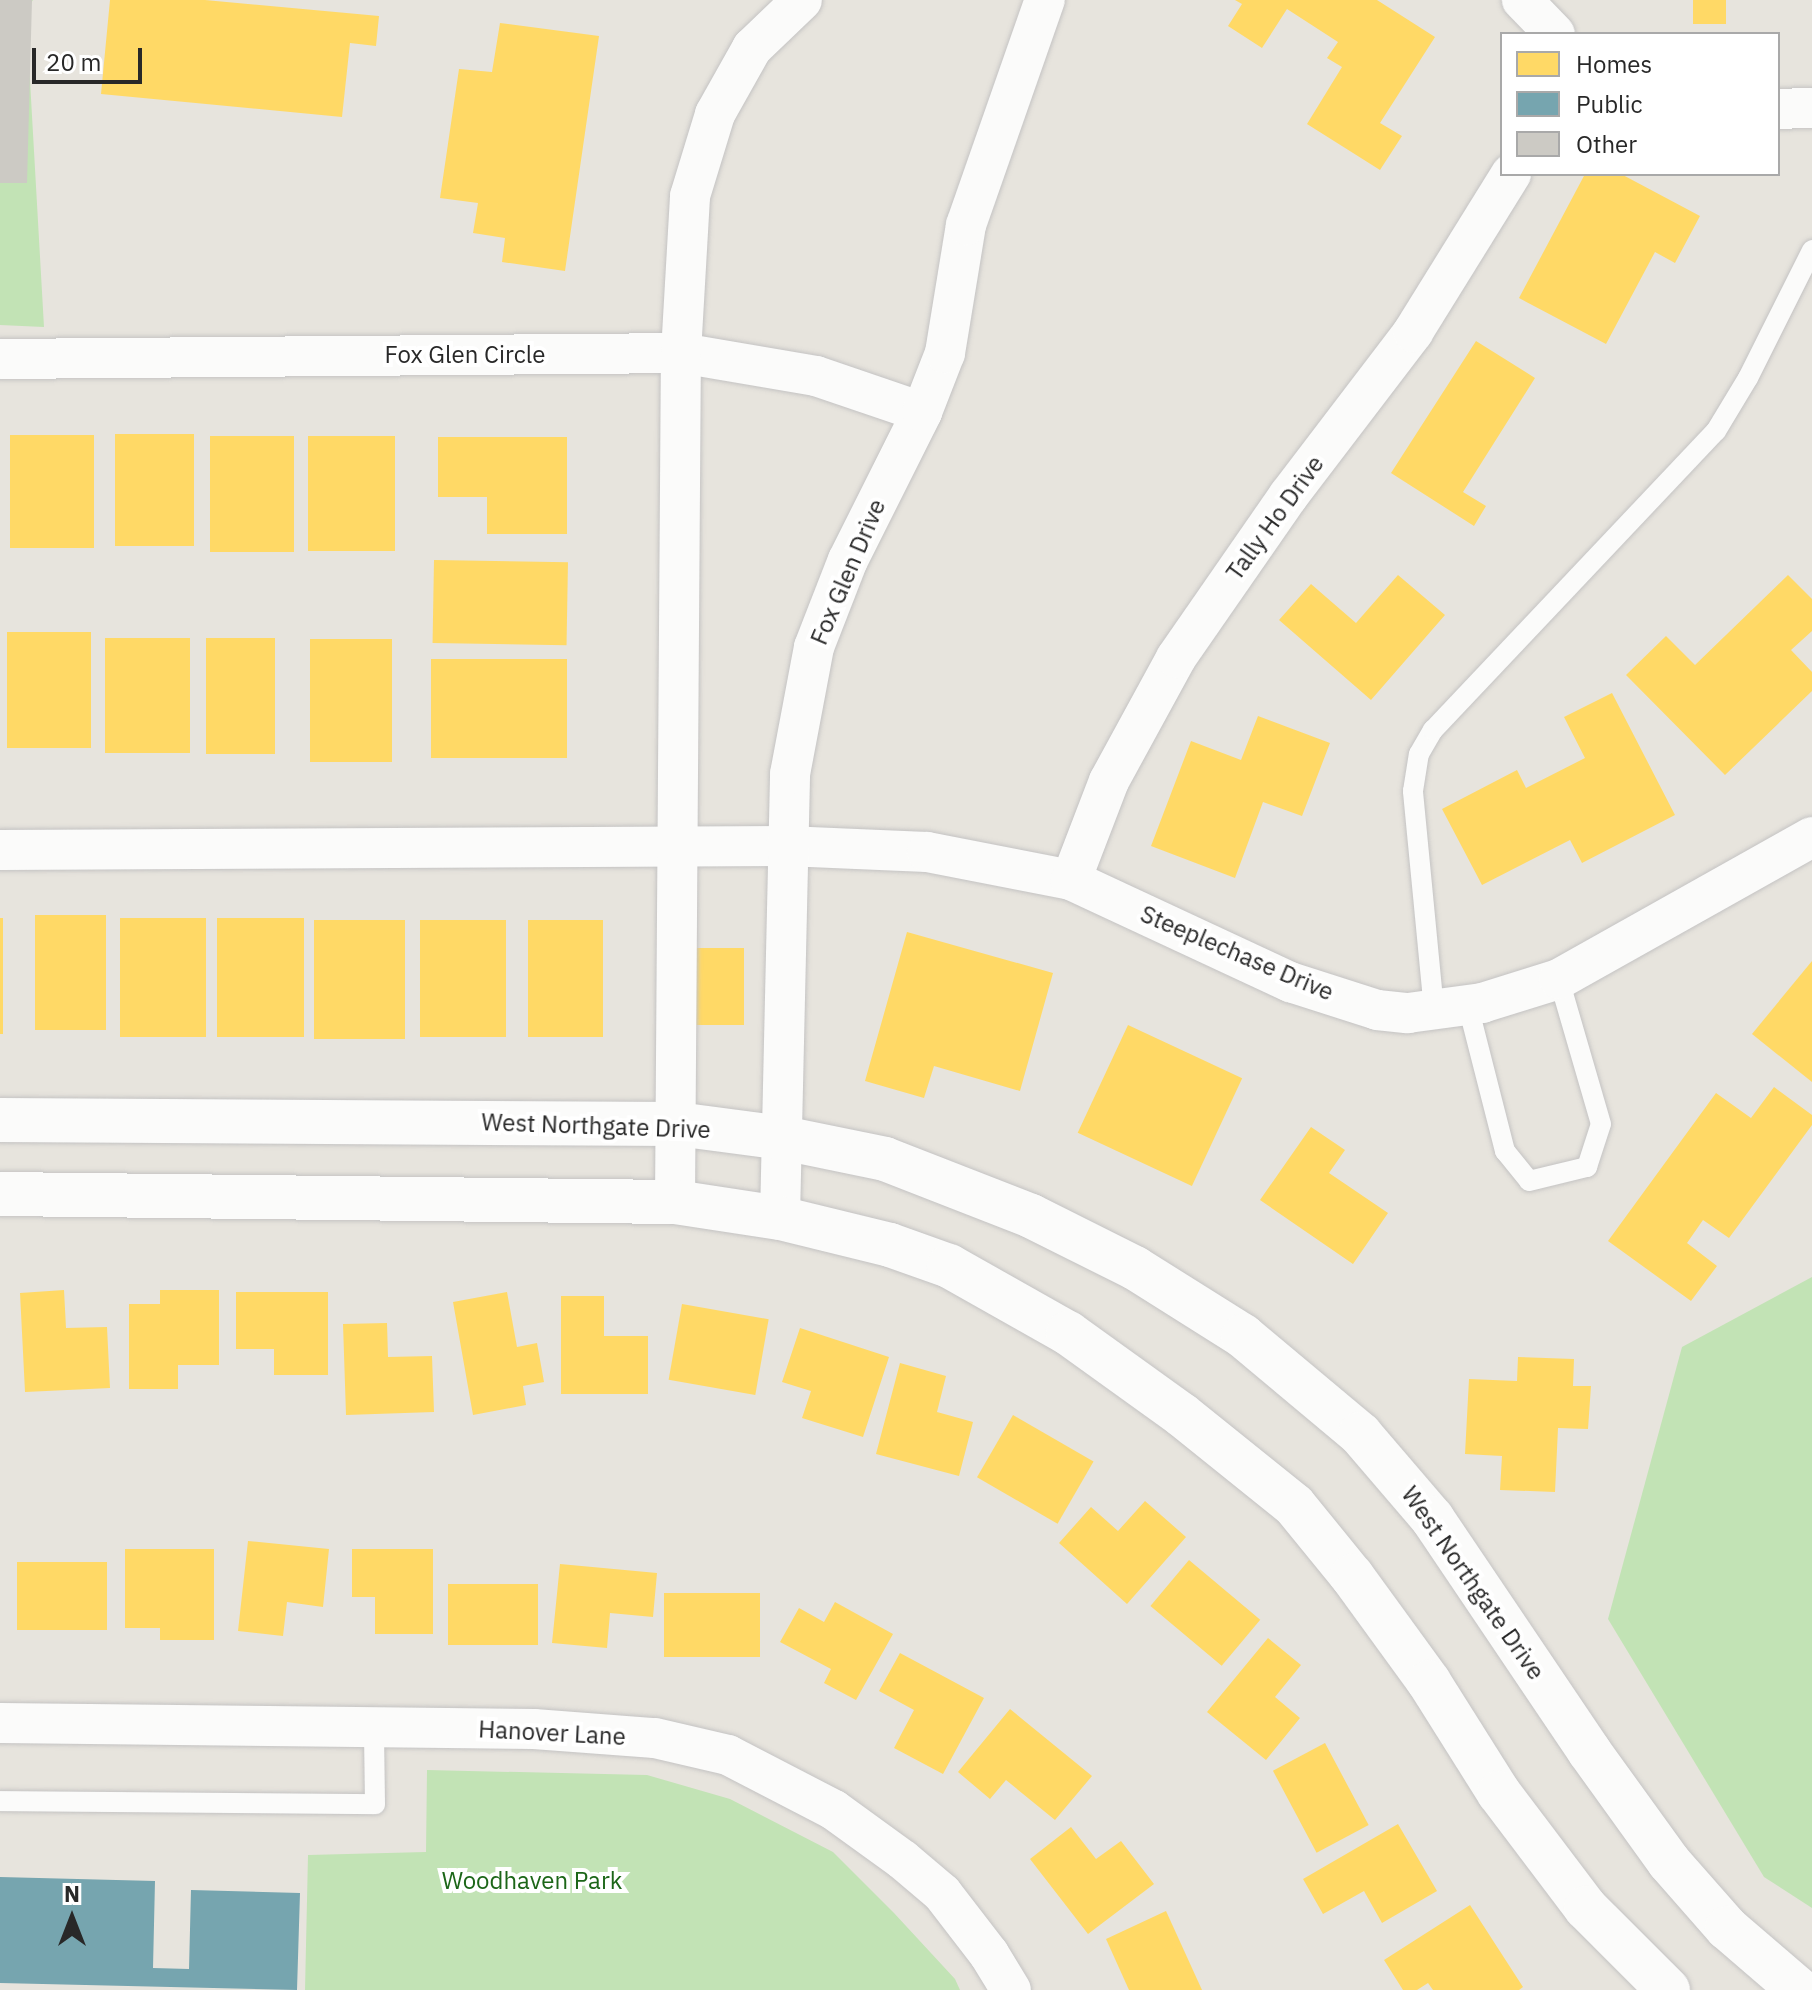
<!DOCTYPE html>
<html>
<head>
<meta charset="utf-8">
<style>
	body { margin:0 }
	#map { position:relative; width:1812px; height:1990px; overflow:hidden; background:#e7e4dd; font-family:"IBM Plex Sans",sans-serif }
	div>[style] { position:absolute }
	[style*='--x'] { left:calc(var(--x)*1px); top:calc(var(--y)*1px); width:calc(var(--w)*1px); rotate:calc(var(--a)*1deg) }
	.green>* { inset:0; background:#c2e3b5 }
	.homes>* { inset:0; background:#ffd966; transform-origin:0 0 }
	.public>* { inset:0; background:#76a5af }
	.building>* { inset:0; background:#cccac4 }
	.roads { filter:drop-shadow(0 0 2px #c4c3c3) drop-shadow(0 0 2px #c4c3c3) }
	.lane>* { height:20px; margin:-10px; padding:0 10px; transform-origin:10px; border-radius:10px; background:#fbfbfa }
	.street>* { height:40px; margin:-20px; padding:0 20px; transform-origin:20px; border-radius:20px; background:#fbfbfa }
	.secondary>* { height:44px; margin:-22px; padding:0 22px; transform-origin:22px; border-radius:22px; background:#fbfbfa }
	span { translate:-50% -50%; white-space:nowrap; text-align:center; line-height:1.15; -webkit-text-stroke:8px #fff; paint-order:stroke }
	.street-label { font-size:24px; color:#282828 }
	.park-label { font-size:24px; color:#1c6618 }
	.legend { position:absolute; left:1500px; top:32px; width:280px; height:144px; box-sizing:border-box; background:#fff; border:2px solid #a9a9a9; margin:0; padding:10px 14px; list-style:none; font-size:24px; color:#282828 }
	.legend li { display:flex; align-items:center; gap:16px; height:40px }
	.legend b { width:40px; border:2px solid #a9a9a9 }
	.north { position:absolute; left:32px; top:1878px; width:80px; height:80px; -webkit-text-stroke:6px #fff; paint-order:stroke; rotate:0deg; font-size:22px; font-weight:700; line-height:32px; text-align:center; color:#282828 }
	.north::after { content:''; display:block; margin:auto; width:28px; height:36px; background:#282828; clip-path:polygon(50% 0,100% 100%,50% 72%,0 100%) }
	.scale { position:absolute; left:32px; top:48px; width:110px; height:36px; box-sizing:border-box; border:4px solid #282828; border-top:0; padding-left:10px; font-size:24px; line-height:28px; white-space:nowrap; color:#282828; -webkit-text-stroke:6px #fff; paint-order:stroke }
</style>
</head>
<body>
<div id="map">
	<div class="green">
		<div style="clip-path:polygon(0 0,33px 0,26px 10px,44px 327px,0 325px)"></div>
		<div style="clip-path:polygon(1812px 1277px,1812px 1908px,1764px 1877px,1608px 1619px,1682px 1347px)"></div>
		<div style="clip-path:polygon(427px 1770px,647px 1775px,730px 1799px,833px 1852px,894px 1913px,955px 1979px,960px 1990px,305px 1990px,308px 1855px,426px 1852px)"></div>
	</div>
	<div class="homes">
		<div style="clip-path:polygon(110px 0,205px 0,379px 16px,376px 46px,350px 43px,342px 117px,101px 94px)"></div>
		<div style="clip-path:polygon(1235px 0,1377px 0,1435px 37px,1380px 123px,1402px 136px,1380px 170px,1307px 124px,1342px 67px,1327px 58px,1338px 42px,1287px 9px,1262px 48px,1228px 26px,1242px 4px)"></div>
		<div style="left:1693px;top:0;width:33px;height:24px"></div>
		<div style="clip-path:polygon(500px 23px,599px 36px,565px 271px,502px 262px,505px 238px,473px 233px,478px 203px,440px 198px,459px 69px,492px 72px)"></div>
		<div style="clip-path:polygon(1585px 174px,1621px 174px,1700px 216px,1675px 263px,1655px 252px,1606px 344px,1519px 298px)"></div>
		<div style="clip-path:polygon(1476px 341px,1535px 378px,1463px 492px,1486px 506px,1474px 526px,1391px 473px)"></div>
		<div style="left:115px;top:434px;width:79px;height:112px"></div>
		<div style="left:10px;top:435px;width:84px;height:113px"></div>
		<div style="left:210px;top:436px;width:84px;height:116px"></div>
		<div style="left:308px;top:436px;width:87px;height:115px"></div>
		<div style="clip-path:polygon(438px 437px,567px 437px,567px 534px,487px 534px,487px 497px,438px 497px)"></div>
		<div style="left:434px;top:560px;width:134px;height:83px;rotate:1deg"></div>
		<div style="clip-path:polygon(1398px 575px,1445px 615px,1371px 700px,1279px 620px,1311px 584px,1356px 623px)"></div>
		<div style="clip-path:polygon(1788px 575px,1812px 599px,1812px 631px,1791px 650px,1812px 672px,1812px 691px,1725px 775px,1626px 675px,1666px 636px,1695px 665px)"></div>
		<div style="left:7px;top:632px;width:84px;height:116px"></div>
		<div style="left:105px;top:638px;width:85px;height:115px"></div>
		<div style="left:206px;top:638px;width:69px;height:116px"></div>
		<div style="left:310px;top:639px;width:82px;height:123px"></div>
		<div style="left:431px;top:659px;width:136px;height:99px"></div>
		<div style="clip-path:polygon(1612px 693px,1675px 815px,1582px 863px,1570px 840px,1482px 885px,1442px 809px,1517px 770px,1526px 788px,1585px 758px,1564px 717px)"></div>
		<div style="clip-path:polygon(1258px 716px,1330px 743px,1302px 816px,1263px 802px,1235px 878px,1151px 846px,1191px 741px,1241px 760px)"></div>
		<div style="left:35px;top:915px;width:71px;height:115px"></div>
		<div style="left:0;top:918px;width:3px;height:116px"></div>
		<div style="left:120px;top:918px;width:86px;height:119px"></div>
		<div style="left:217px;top:918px;width:87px;height:119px"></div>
		<div style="left:314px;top:920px;width:91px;height:119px"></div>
		<div style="left:420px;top:920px;width:86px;height:117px"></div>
		<div style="left:528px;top:920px;width:75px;height:117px"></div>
		<div style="clip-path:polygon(907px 932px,1053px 973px,1020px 1091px,934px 1066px,924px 1098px,865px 1081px)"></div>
		<div style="left:685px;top:948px;width:59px;height:77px"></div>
		<div style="clip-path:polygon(1812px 961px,1812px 1082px,1752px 1034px)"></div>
		<div style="left:1128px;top:1025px;width:126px;height:119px;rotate:25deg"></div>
		<div style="clip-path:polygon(1774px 1087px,1812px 1115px,1812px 1125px,1729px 1238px,1703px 1220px,1687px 1243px,1717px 1266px,1691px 1301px,1608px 1241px,1716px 1093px,1751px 1118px)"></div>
		<div style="clip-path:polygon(1311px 1127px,1345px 1150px,1329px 1173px,1388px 1213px,1353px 1264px,1260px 1200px)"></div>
		<div style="clip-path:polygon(64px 1290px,66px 1328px,107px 1327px,110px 1388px,25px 1392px,20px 1293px)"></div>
		<div style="clip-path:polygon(160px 1290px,219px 1290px,219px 1365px,178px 1365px,178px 1389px,129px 1389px,129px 1304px,160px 1304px)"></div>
		<div style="clip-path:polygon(236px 1292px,328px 1292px,328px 1375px,274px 1375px,274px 1349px,236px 1349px)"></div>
		<div style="clip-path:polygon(507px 1292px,517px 1347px,537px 1343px,544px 1382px,523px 1386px,526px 1405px,473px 1415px,453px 1302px)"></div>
		<div style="clip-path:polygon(561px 1296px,604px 1296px,604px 1336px,648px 1336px,648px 1394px,561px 1394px)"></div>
		<div style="left:682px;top:1304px;width:88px;height:77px;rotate:10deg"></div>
		<div style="clip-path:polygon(387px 1323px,388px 1357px,432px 1356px,434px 1412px,346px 1415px,343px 1324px)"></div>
		<div style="clip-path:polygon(800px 1328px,889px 1357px,863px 1437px,802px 1418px,811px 1391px,782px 1382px)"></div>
		<div style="clip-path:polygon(1518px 1357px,1574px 1359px,1573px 1386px,1591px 1386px,1588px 1429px,1558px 1428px,1555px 1492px,1500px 1490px,1502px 1456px,1465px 1454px,1469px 1379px,1517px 1381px)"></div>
		<div style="clip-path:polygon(900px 1363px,946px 1376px,937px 1412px,973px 1422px,959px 1476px,876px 1454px)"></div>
		<div style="left:1013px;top:1415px;width:93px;height:72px;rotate:30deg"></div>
		<div style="clip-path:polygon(1145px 1501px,1186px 1537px,1127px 1604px,1059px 1543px,1091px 1507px,1118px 1531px)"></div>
		<div style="clip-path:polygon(248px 1541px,329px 1549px,323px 1607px,287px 1602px,283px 1636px,238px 1631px)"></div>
		<div style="clip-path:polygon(125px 1549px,214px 1549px,214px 1640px,160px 1640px,160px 1628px,125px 1628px)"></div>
		<div style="clip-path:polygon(352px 1549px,433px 1549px,433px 1634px,375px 1634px,375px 1597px,352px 1597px)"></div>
		<div style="left:1189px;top:1560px;width:93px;height:60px;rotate:40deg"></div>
		<div style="left:17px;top:1562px;width:90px;height:68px"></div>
		<div style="clip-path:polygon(560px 1564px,657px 1573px,653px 1617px,610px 1613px,607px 1648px,552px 1643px)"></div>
		<div style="left:448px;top:1584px;width:90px;height:61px"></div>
		<div style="left:664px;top:1593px;width:96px;height:64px"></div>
		<div style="clip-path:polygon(835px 1602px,893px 1634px,856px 1700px,824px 1683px,831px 1669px,780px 1642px,799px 1608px,824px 1622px)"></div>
		<div style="clip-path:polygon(1268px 1638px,1301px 1665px,1275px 1697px,1300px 1718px,1266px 1760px,1207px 1712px)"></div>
		<div style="clip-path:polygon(900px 1653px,984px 1698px,943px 1774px,894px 1748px,914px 1710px,879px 1691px)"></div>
		<div style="clip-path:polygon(1010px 1709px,1092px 1776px,1055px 1820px,1006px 1780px,990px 1799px,958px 1772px)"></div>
		<div style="left:1325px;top:1743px;width:93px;height:59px;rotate:62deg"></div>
		<div style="clip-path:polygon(1398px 1824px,1437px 1891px,1382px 1923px,1364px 1891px,1323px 1914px,1303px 1879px)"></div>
		<div style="clip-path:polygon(1071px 1827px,1096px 1859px,1121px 1841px,1154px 1884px,1088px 1934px,1030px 1859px)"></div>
		<div style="clip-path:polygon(1470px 1905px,1523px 1987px,1519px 1990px,1433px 1990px,1428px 1983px,1417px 1990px,1403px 1990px,1384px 1960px)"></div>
		<div style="clip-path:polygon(1166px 1911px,1202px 1990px,1129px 1990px,1106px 1939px)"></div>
	</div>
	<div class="public">
		<div style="clip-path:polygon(0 1877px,155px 1881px,153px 1968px,189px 1969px,191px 1890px,300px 1893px,297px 1990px,0 1983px)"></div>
	</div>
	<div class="building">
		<div style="clip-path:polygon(0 0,32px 0,27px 183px,0 183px)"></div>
	</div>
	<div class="roads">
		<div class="lane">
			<div style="--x:1468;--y:1006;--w:150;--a:75.7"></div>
			<div style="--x:1505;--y:1151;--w:38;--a:51"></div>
			<div style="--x:1529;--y:1181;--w:60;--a:-13.6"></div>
			<div style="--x:1587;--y:1167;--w:45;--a:-72"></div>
			<div style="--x:1601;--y:1124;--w:151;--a:-106.2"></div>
			<div style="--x:1434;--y:1010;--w:220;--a:-95.5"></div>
			<div style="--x:1413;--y:791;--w:37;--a:-81"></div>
			<div style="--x:1419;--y:754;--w:28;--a:-60"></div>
			<div style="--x:1433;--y:730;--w:412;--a:-46.6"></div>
			<div style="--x:1716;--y:431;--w:62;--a:-58.9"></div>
			<div style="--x:1748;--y:378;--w:143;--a:-63.4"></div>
			<div style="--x:0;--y:1801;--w:375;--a:0.5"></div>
			<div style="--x:375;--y:1804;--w:76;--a:-90.8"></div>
		</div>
		<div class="street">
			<div style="--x:1522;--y:0;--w:47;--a:45.9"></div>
			<div style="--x:1778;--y:109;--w:34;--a:-2"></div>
			<div style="--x:0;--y:359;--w:681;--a:-0.5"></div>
			<div style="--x:681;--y:353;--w:137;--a:9.7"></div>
			<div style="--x:816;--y:376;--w:112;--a:18.8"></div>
			<div style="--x:0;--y:850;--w:786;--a:-0.29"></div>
			<div style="--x:786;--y:846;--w:141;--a:2.4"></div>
			<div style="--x:927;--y:852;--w:147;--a:11"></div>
			<div style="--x:1071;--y:880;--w:242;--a:25"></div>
			<div style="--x:1290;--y:982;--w:91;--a:17.8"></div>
			<div style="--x:1377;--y:1010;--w:31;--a:6"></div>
			<div style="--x:1408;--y:1013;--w:75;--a:-7.7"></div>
			<div style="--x:1482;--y:1003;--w:81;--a:-17.3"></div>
			<div style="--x:1559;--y:979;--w:290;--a:-29.3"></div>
			<div style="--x:1071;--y:880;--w:106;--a:-69"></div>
			<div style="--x:1109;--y:781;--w:140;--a:-61.4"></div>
			<div style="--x:1176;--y:658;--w:198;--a:-55.3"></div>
			<div style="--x:1289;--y:495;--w:205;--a:-52.7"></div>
			<div style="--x:1413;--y:332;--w:186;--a:-58.2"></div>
			<div style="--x:675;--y:1202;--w:849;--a:-89.6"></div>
			<div style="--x:681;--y:353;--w:157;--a:-86.7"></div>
			<div style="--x:690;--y:196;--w:86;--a:-73"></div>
			<div style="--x:715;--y:114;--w:76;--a:-60.7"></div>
			<div style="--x:752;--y:48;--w:69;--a:-43.8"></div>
			<div style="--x:780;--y:1218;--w:444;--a:-88.7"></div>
			<div style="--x:790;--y:774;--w:129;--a:-79.3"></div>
			<div style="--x:814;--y:647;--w:93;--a:-68.7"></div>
			<div style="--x:848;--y:560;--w:165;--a:-63.4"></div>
			<div style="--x:922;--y:412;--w:63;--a:-68.7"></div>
			<div style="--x:945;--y:353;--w:130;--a:-80.7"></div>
			<div style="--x:966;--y:225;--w:238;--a:-70.7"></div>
			<div style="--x:0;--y:1723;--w:534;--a:0.64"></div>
			<div style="--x:534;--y:1729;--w:121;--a:4.3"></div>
			<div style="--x:655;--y:1738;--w:75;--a:13.1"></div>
			<div style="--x:728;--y:1755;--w:119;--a:27.4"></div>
			<div style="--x:834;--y:1810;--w:85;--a:35.9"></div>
			<div style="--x:903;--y:1860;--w:51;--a:40.2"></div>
			<div style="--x:942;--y:1893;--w:77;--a:52.4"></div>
			<div style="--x:989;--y:1954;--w:42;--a:58.6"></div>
		</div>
		<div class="secondary">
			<div style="--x:0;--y:1120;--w:677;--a:0.34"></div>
			<div style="--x:677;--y:1124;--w:107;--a:7.5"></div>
			<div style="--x:783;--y:1138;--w:104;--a:11.6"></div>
			<div style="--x:885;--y:1159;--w:157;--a:21.3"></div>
			<div style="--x:1031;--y:1216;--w:116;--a:26.6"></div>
			<div style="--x:1135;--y:1268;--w:128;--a:32.2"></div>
			<div style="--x:1243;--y:1336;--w:153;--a:39.9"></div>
			<div style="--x:1360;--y:1434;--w:111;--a:49.4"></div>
			<div style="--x:1432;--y:1518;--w:281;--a:56"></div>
			<div style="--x:1589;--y:1751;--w:137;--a:54.2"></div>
			<div style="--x:1669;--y:1862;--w:88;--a:48.7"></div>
			<div style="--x:1727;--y:1928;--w:95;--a:40.7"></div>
			<div style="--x:0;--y:1194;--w:675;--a:0.68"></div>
			<div style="--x:675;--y:1202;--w:106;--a:8.7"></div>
			<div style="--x:780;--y:1218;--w:113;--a:13.8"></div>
			<div style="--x:890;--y:1245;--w:63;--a:19.6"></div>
			<div style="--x:949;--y:1266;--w:137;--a:29.4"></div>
			<div style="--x:1068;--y:1333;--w:140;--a:35.7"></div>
			<div style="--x:1182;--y:1415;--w:144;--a:38.8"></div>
			<div style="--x:1294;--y:1505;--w:92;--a:50.8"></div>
			<div style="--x:1352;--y:1576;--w:131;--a:54"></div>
			<div style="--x:1429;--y:1682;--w:131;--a:57.8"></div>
			<div style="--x:1499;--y:1793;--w:144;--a:52.9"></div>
			<div style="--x:1586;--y:1908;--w:116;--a:45"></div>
		</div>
	</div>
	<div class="street-label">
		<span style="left:465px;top:355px">Fox Glen Circle</span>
		<span style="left:1275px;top:518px;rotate:-54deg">Tally Ho Drive</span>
		<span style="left:848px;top:572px;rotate:-67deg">Fox Glen Drive</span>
		<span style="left:1237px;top:953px;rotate:23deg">Steeplechase Drive</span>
		<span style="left:596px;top:1126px;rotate:2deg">West Northgate Drive</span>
		<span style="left:1473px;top:1583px;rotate:55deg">West Northgate Drive</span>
		<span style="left:552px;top:1733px;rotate:3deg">Hanover Lane</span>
	</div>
	<div class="park-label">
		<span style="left:532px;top:1881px">Woodhaven Park</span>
	</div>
	<ul class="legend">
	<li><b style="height:22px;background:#ffd966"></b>Homes</li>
	<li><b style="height:22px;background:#76a5af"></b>Public</li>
	<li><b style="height:22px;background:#cccac4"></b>Other</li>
	</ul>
	<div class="north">N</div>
	<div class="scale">20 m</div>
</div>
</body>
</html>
